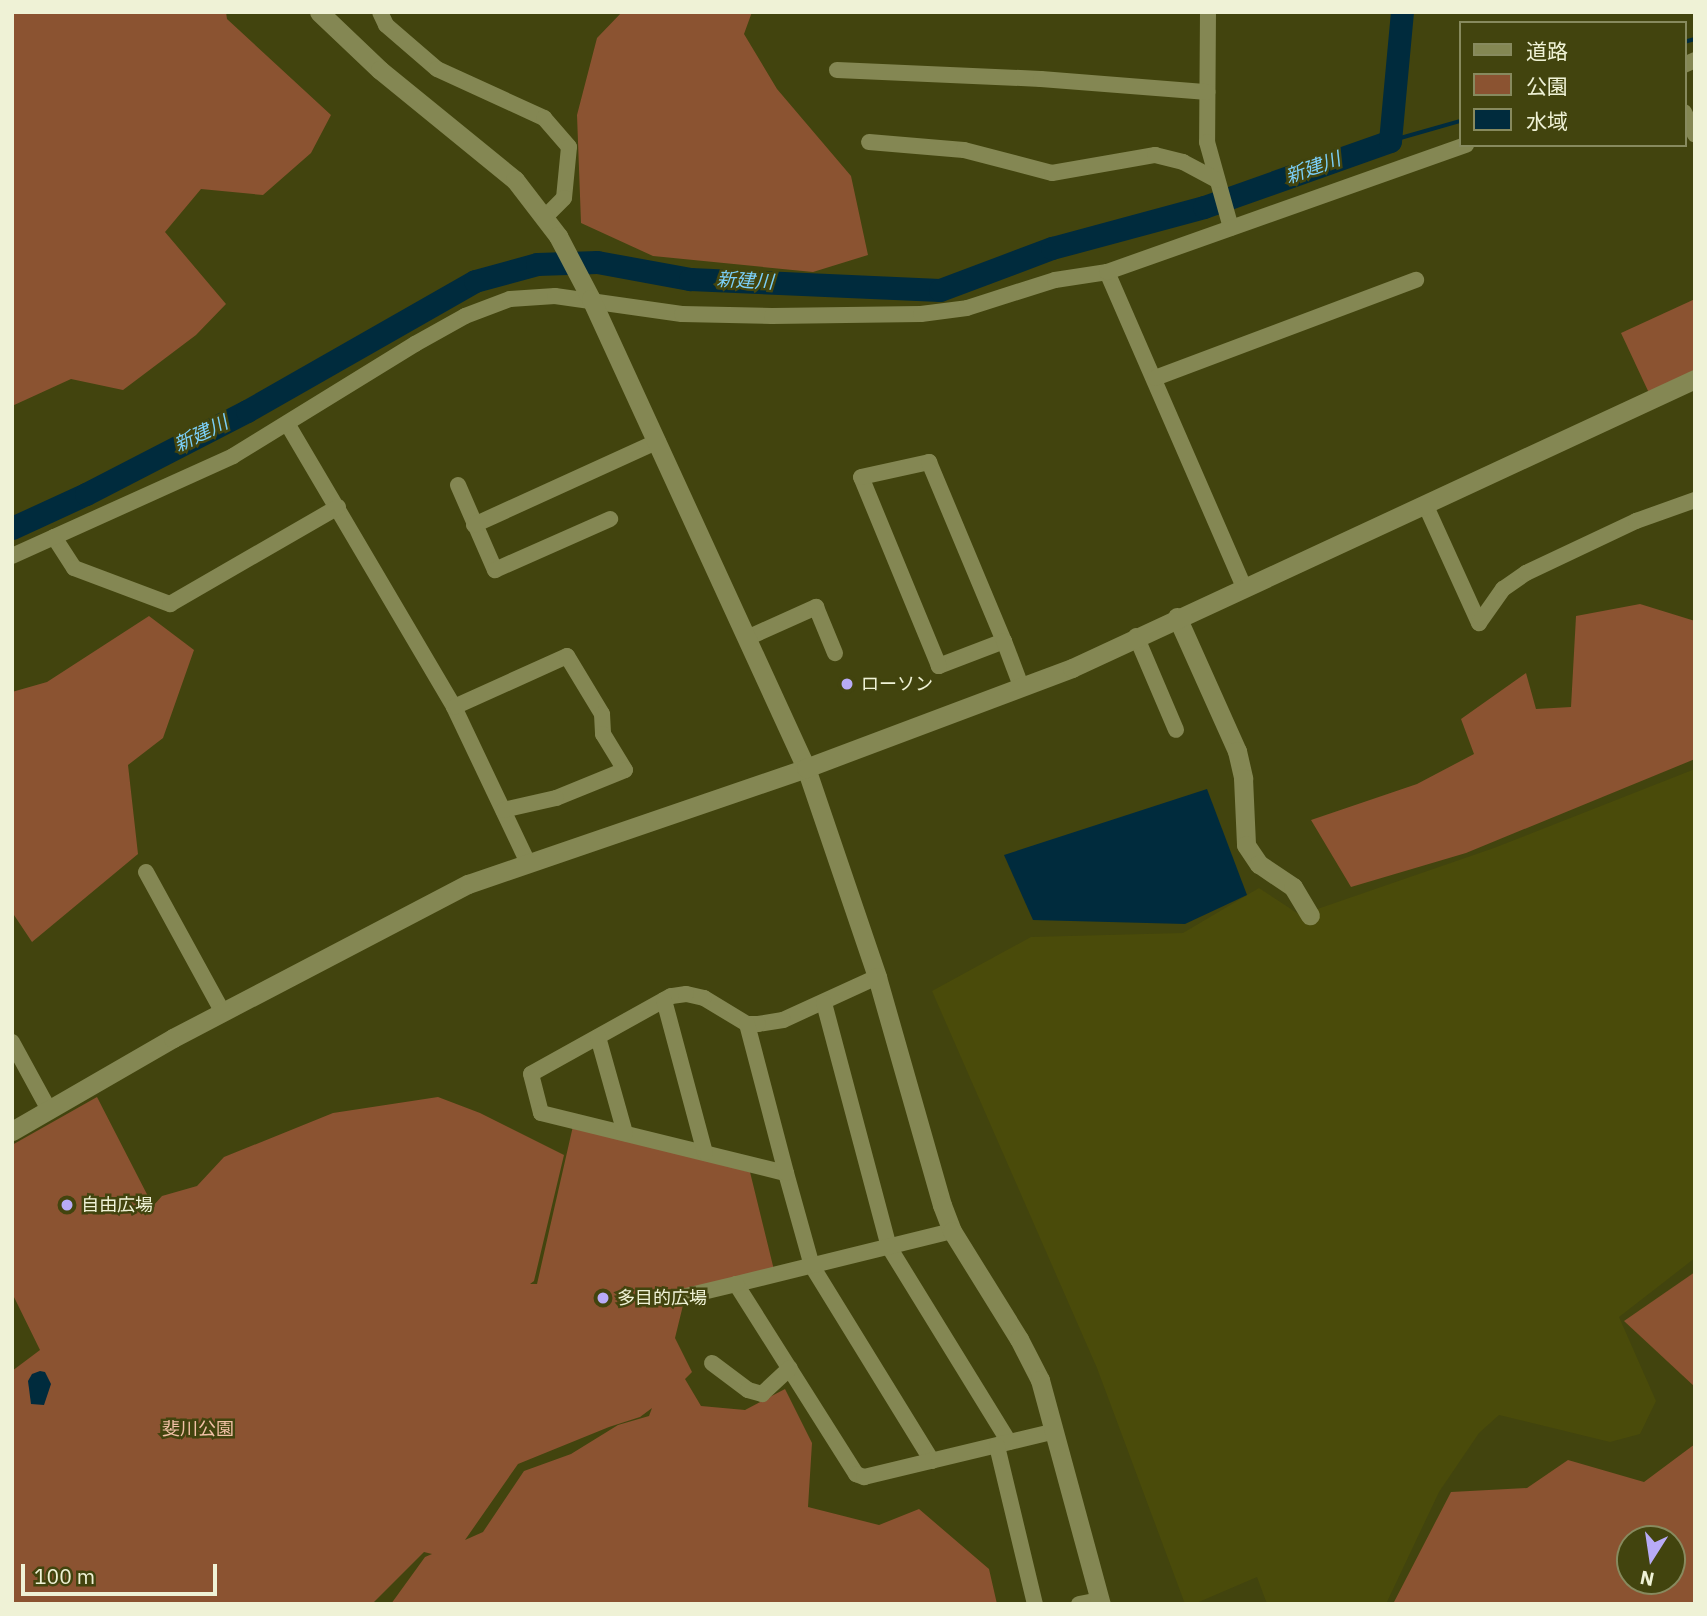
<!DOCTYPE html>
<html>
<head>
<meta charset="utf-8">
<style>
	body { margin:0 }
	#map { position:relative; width:1707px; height:1616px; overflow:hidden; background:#42440e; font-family:"IBM Plex Sans","Noto Sans JP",sans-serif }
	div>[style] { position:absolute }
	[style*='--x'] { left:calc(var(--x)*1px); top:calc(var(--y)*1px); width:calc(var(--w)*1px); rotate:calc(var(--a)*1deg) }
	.built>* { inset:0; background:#4a4b0a }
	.green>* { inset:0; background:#8b5331 }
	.water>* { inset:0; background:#002b3d }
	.stream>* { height:3.5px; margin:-1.75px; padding:0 1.75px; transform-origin:1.75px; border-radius:1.75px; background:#002b3d }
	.river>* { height:23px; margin:-11.5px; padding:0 11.5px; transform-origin:11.5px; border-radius:11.5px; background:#002b3d }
	.minor>* { height:16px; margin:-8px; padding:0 8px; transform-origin:8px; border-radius:8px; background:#848753 }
	.tertiary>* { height:19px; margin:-9.5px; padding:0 9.5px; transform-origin:9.5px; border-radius:9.5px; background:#848753 }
	.dots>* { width:19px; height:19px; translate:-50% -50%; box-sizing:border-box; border:4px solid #42440e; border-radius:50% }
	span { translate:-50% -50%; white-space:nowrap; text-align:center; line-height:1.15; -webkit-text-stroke:5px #42440e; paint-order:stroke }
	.poi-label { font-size:18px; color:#eff2d6 }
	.left { translate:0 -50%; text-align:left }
	.park-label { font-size:18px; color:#f2c1a6 }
	.water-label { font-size:19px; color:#7bcff8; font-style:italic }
	.frame { position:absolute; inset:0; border:14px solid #eff2d6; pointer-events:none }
	.legend { position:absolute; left:1459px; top:21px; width:228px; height:126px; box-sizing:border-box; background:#42440e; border:2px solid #878a5e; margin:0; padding:9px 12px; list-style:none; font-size:21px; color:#eff2d6 }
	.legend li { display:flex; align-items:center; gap:14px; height:35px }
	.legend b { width:35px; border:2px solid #878a5e }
	.north { position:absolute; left:1616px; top:1525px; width:70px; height:70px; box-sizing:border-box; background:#42440e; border:2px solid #878a5e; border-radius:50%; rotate:192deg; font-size:19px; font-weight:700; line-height:28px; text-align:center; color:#eff2d6 }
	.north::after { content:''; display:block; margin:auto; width:24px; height:32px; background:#b8abf7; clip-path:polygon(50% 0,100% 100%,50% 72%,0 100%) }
	.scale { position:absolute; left:21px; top:1564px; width:196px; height:32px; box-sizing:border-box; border:4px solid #eff2d6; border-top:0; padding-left:9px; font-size:21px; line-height:24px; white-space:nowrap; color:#eff2d6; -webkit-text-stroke:5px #42440e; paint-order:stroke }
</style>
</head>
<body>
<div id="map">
	<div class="built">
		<div style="clip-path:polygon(1695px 769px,1695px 1258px,1619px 1317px,1656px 1401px,1640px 1434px,1610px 1442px,1499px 1415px,1479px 1433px,1439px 1492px,1386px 1604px,1267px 1604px,1257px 1577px,1194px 1604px,1185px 1604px,1097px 1368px,932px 991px,1031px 937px,1183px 933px,1259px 888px,1300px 915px,1494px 848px)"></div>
	</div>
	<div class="green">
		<div style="clip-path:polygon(12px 12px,226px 12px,227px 19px,331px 115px,311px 153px,263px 195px,201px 189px,165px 232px,226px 304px,196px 335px,123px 390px,71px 379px,12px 406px)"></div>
		<div style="clip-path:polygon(622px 12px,752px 12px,744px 34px,777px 89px,851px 176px,868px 255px,813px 272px,653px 256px,581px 223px,577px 115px,597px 38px)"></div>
		<div style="clip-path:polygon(1695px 299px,1695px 372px,1649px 393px,1621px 333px)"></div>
		<div style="clip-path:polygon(1640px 604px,1695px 621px,1695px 759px,1466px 853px,1351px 887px,1311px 820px,1417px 784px,1474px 754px,1461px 719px,1526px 673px,1536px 709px,1571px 707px,1576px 616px)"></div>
		<div style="clip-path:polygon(149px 616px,194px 650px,163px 738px,128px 765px,138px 854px,32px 942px,12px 912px,12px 692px,47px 682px)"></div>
		<div style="clip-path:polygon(evenodd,97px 1097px,153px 1206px,162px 1196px,197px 1186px,224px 1157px,333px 1113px,438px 1097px,480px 1113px,564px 1155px,534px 1281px,530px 1284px,537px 1284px,573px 1126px,750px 1172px,774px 1270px,687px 1289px,675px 1338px,692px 1372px,685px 1379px,701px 1406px,745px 1410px,785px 1389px,812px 1443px,808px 1507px,879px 1525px,919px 1509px,989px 1569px,997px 1604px,391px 1604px,425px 1557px,432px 1554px,424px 1552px,372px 1604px,12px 1604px,12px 1371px,40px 1350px,12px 1293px,12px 1145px,97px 1097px,652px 1408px,649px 1416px,618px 1425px,571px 1454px,524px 1471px,483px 1532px,465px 1540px,518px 1464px,609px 1427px,640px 1417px,652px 1408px)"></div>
		<div style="clip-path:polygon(1695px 1272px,1695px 1387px,1624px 1321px)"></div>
		<div style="clip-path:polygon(evenodd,1695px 1444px,1695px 1604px,1393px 1604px,1451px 1492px,1527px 1488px,1568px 1460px,1644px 1482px,1695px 1444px,1630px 1539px,1672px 1539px,1672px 1581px,1630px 1581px,1630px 1539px)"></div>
	</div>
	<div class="water">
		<div style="clip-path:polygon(1207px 789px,1247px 895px,1185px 924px,1033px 920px,1004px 855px)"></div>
		<div style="clip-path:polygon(40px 1371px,45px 1372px,51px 1384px,44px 1405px,31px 1404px,28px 1381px,32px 1374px)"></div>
	</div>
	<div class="stream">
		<div style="--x:1684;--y:42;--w:11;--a:-15"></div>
		<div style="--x:1390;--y:141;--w:73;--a:-15.9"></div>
	</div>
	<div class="river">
		<div style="--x:12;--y:528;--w:81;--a:-24.7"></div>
		<div style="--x:86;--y:494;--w:181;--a:-27.3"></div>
		<div style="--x:247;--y:411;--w:262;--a:-29.7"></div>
		<div style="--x:475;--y:281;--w:64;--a:-15.3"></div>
		<div style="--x:537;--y:264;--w:60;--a:-1.9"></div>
		<div style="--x:597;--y:262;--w:95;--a:10.4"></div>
		<div style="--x:690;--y:279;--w:250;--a:2.5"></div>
		<div style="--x:940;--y:290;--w:120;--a:-20.6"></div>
		<div style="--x:1052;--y:248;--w:157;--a:-15.1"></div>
		<div style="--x:1204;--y:207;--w:197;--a:-19.5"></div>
		<div style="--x:1390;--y:141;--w:130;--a:-84.7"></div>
	</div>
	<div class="minor">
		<div style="--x:380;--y:12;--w:14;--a:65"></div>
		<div style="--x:386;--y:25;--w:67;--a:40.8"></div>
		<div style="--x:437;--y:69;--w:118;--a:24.6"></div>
		<div style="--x:544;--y:118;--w:38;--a:49"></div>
		<div style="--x:569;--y:147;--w:51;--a:95.6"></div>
		<div style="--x:564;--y:198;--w:28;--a:135"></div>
		<div style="--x:1208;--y:12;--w:130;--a:90.4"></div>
		<div style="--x:1207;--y:142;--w:89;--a:74.4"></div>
		<div style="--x:1684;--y:65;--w:12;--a:-24"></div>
		<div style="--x:837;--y:70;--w:204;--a:2.5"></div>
		<div style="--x:1041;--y:79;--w:167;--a:4.5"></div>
		<div style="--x:1684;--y:112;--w:25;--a:64"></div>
		<div style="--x:869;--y:142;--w:95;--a:4.8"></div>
		<div style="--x:964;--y:150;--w:91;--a:14.6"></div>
		<div style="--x:1052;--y:173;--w:105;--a:-9.9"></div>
		<div style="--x:1155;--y:155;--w:29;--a:14"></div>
		<div style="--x:1183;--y:162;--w:38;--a:28"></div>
		<div style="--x:1107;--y:272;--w:344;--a:66.5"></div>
		<div style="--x:1155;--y:378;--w:279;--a:-20.6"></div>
		<div style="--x:288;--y:425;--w:327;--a:59.5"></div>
		<div style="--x:454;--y:707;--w:173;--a:64.6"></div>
		<div style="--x:458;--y:485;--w:93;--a:66.5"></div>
		<div style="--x:495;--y:570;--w:126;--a:-23.9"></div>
		<div style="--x:1425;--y:504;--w:131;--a:65.6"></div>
		<div style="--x:1479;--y:623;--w:42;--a:-54.8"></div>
		<div style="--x:1503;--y:589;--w:28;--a:-35"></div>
		<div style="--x:1526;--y:573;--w:122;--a:-25.3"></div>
		<div style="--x:1636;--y:521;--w:63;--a:-19.6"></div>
		<div style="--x:474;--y:525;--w:202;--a:-24.5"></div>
		<div style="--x:54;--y:537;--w:37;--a:57"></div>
		<div style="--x:74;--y:568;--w:103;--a:20.6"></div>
		<div style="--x:170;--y:604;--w:194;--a:-30"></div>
		<div style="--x:12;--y:556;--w:243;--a:-24.3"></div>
		<div style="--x:233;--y:456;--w:214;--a:-31.6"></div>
		<div style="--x:415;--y:344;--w:57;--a:-29.2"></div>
		<div style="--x:465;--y:316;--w:48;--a:-20.7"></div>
		<div style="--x:510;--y:299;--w:45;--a:-3.8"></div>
		<div style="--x:555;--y:296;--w:128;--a:8.1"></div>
		<div style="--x:682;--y:314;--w:90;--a:1.3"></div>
		<div style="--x:772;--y:316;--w:149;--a:-0.8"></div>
		<div style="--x:921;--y:314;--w:46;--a:-7.4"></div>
		<div style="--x:967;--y:308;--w:92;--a:-17.7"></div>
		<div style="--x:1055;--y:280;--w:53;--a:-8.7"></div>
		<div style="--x:1107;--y:272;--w:381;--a:-19.5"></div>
		<div style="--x:1136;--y:636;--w:102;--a:66.9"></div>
		<div style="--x:747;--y:638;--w:76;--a:-24.2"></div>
		<div style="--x:816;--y:607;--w:50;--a:67.6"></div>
		<div style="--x:1004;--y:641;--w:70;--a:159"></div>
		<div style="--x:939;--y:666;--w:204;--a:-112.4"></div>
		<div style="--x:861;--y:477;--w:70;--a:-12.4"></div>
		<div style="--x:929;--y:462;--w:194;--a:67.3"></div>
		<div style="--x:1004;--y:641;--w:48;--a:69.3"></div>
		<div style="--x:454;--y:707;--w:124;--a:-24.3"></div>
		<div style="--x:567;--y:656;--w:68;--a:58.9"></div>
		<div style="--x:602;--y:714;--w:20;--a:87"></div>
		<div style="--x:603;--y:734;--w:42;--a:58.6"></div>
		<div style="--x:625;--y:770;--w:74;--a:157.9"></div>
		<div style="--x:556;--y:798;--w:54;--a:167.2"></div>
		<div style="--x:146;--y:872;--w:158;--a:61.3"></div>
		<div style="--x:877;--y:977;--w:103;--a:155.4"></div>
		<div style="--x:783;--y:1020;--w:25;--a:171"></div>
		<div style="--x:758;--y:1024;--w:11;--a:180"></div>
		<div style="--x:747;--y:1024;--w:50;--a:-148.8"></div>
		<div style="--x:704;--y:998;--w:18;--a:-167"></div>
		<div style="--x:686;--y:994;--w:15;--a:172"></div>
		<div style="--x:671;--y:996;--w:160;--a:150.9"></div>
		<div style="--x:531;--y:1074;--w:40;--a:75.6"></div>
		<div style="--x:541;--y:1113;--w:252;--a:13.8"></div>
		<div style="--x:786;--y:1173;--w:97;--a:74.4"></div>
		<div style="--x:812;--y:1266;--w:229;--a:58.4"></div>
		<div style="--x:664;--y:1000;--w:158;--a:75"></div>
		<div style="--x:824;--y:1003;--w:253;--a:75.1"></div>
		<div style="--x:889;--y:1247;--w:229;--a:58.4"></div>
		<div style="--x:747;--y:1024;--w:154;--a:75.3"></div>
		<div style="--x:598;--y:1037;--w:100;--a:74.3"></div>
		<div style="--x:12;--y:1042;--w:77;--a:61.4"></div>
		<div style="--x:952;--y:1231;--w:222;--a:166.2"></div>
		<div style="--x:736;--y:1284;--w:225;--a:57.7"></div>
		<div style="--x:856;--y:1474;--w:9;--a:21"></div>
		<div style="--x:864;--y:1477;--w:196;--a:-13.5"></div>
		<div style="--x:682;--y:1297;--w:56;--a:-13.5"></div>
		<div style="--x:712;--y:1363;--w:45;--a:36.9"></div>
		<div style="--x:748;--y:1390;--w:15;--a:16"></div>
		<div style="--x:762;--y:1394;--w:38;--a:-43"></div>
		<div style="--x:997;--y:1446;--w:163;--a:76.5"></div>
		<div style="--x:1079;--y:1604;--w:21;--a:-11"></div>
	</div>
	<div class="tertiary">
		<div style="--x:319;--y:12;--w:84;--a:43.6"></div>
		<div style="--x:380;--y:70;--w:174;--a:39.2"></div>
		<div style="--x:515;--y:180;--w:71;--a:52.5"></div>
		<div style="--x:558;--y:236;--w:71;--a:62.4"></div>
		<div style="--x:591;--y:299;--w:516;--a:65.37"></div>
		<div style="--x:806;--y:768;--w:221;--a:71.2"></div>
		<div style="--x:877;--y:977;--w:237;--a:74.1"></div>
		<div style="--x:942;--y:1205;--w:28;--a:69"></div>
		<div style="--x:952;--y:1231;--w:127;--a:58.2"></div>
		<div style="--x:1019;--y:1339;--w:46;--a:62.9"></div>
		<div style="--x:1040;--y:1380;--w:232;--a:74.8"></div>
		<div style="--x:1177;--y:617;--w:147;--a:65.9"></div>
		<div style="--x:1237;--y:751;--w:28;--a:77"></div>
		<div style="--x:1243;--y:778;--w:67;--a:87.4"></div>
		<div style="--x:1246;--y:845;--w:23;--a:56"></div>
		<div style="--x:1259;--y:864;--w:41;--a:34.1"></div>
		<div style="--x:1293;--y:887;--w:33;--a:59"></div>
		<div style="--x:12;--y:1131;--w:186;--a:-30"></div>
		<div style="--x:173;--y:1038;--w:333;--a:-27.6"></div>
		<div style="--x:468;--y:884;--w:357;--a:-18.9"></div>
		<div style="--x:806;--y:768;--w:284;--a:-20.6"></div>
		<div style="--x:1072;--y:668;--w:687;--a:-24.89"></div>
	</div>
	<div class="dots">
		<div style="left:847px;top:684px;background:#b8abf7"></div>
		<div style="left:67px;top:1205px;background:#b8abf7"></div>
		<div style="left:603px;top:1298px;background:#b8abf7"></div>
	</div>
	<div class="poi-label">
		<span class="left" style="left:861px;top:684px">ローソン</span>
		<span class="left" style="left:81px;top:1205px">自由広場</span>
		<span class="left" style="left:617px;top:1298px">多目的広場</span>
	</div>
	<div class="park-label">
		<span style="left:198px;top:1429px">斐川公園</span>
	</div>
	<div class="water-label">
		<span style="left:1313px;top:168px;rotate:-20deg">新建川</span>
		<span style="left:745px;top:281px;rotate:3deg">新建川</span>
		<span style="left:201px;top:434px;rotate:-26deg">新建川</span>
	</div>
	<div class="frame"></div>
	<ul class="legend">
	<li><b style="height:9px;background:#848753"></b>道路</li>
	<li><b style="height:19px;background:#8b5331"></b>公園</li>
	<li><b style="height:19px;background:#002b3d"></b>水域</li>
	</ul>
	<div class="north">N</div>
	<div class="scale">100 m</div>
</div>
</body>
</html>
